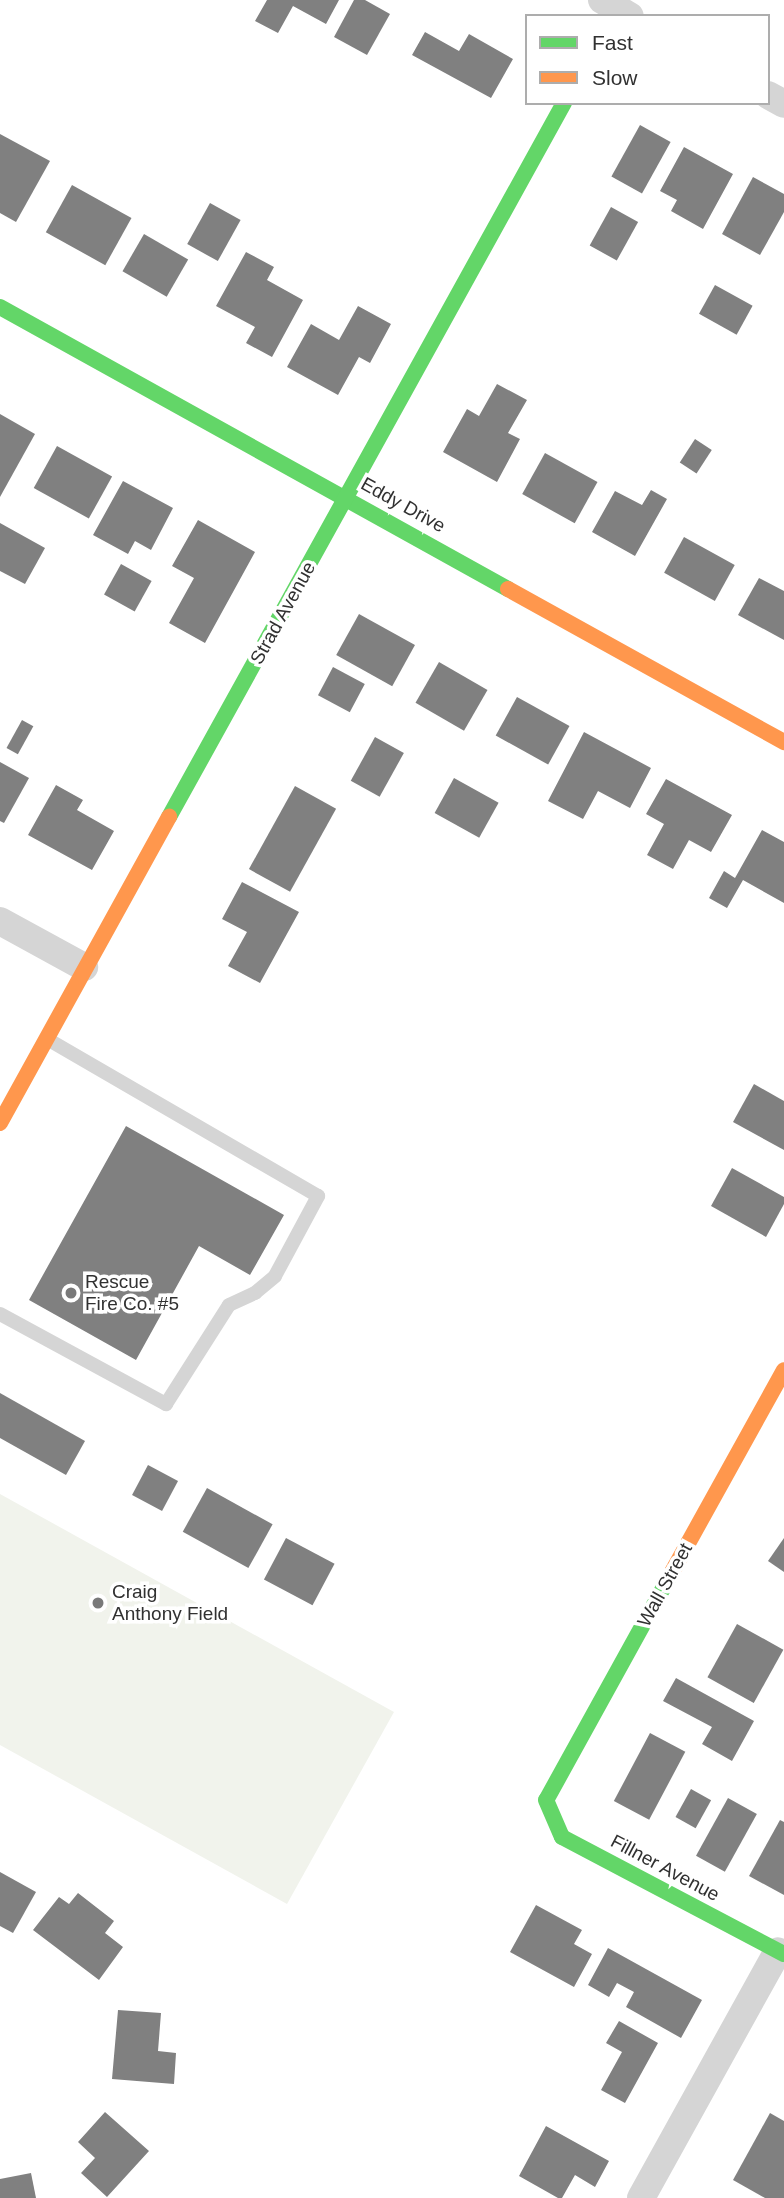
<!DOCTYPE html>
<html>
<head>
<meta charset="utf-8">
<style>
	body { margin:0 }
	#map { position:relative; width:784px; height:2198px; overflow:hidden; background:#fff; font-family:Helvetica,sans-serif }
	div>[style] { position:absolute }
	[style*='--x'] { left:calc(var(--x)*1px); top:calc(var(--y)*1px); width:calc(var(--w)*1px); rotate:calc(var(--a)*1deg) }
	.green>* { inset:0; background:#f1f3ec }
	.building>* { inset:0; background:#808080; transform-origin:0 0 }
	.lane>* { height:14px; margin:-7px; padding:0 7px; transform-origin:7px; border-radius:7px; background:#d5d5d5 }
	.street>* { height:28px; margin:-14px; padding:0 14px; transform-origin:14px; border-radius:14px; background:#d5d5d5 }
	.fast>* { height:16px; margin:-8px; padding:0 8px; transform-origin:8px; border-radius:8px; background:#63d668 }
	.slow>* { height:16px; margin:-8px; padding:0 8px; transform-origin:8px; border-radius:8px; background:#ff974d }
	.dots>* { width:19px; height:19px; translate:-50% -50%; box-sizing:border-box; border:4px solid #fff; border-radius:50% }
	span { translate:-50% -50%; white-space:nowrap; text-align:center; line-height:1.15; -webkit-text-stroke:7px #fff; paint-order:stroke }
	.street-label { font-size:19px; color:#313131 }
	.poi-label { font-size:19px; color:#313131 }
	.left { translate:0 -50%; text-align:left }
	.legend { position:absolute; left:525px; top:14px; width:245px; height:91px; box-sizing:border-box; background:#fff; border:2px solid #adadad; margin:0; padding:9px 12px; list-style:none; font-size:21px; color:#313131 }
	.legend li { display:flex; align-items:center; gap:14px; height:35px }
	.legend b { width:35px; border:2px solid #adadad }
</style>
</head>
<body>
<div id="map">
	<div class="green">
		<div style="clip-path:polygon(0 1494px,394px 1712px,287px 1904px,0 1745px)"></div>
	</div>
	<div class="building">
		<div style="clip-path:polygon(267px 0,339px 0,326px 24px,293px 6px,278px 33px,255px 21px)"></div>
		<div style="clip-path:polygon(354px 0,365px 0,390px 14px,367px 55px,334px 37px)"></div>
		<div style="clip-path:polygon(425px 32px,459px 51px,469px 34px,513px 59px,491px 98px,412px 55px)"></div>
		<div style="left:640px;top:125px;width:35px;height:59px;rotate:29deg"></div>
		<div style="clip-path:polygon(0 134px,50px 161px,16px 222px,0 213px)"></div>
		<div style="clip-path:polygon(684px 147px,733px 174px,703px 229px,671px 211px,677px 200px,660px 191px)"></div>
		<div style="clip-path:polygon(753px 177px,784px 194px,784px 212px,760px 255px,722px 234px)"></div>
		<div style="left:72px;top:185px;width:68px;height:54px;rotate:29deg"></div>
		<div style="left:210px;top:203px;width:35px;height:47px;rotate:29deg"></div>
		<div style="left:611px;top:207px;width:31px;height:44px;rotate:29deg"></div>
		<div style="left:144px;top:234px;width:51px;height:43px;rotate:30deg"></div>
		<div style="clip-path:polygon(246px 252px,274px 267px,267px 280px,303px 300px,272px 357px,246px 343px,255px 327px,216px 306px)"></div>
		<div style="left:715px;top:285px;width:43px;height:33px;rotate:29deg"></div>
		<div style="clip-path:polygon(358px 306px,391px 324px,370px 363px,359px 357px,338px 395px,287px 367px,311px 324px,339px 340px)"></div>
		<div style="clip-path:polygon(497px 384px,527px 400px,508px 433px,520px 439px,497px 482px,443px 452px,467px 409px,479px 416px)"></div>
		<div style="clip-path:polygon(0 414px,35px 434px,0 497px)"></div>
		<div style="left:695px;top:439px;width:20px;height:28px;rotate:33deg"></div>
		<div style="left:57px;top:446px;width:63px;height:48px;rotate:29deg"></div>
		<div style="left:545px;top:453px;width:60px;height:47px;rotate:29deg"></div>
		<div style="clip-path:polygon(123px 481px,173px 508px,151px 550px,135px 541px,128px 554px,93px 535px)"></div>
		<div style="clip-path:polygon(651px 490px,667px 499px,635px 556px,592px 532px,615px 491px,642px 505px)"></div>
		<div style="clip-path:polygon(198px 520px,255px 552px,205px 643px,169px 623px,194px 578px,172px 566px)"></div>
		<div style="clip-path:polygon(0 523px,45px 548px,25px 584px,0 571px)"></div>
		<div style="left:684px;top:537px;width:58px;height:41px;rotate:29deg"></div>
		<div style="left:121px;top:564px;width:35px;height:35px;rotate:29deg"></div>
		<div style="clip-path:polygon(759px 578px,784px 591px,784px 640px,738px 615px)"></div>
		<div style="left:359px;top:614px;width:64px;height:47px;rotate:29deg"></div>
		<div style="left:439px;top:662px;width:56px;height:47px;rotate:30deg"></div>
		<div style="left:333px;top:667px;width:36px;height:32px;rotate:28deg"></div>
		<div style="left:517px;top:697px;width:60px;height:44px;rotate:29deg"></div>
		<div style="left:22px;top:720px;width:13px;height:32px;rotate:29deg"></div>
		<div style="clip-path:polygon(584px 732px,651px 768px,630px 808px,598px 791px,583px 819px,548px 801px)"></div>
		<div style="left:375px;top:737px;width:33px;height:50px;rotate:29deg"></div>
		<div style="clip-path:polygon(0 762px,29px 778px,4px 823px,0 821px)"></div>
		<div style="left:454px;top:778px;width:51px;height:40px;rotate:29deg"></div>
		<div style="clip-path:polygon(666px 779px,732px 815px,711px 852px,689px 840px,673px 869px,647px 855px,664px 824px,646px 814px)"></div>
		<div style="clip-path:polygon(56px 785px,83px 800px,77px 810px,114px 831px,92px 870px,28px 835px)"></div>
		<div style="left:295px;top:786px;width:47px;height:95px;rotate:29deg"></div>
		<div style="clip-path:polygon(762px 830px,784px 842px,784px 903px,743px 880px,727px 908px,709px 898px,724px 871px,735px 878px)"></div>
		<div style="clip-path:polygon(242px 882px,299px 912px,260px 983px,228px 966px,247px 932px,222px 919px)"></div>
		<div style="clip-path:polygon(754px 1084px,784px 1101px,784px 1150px,733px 1122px)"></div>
		<div style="clip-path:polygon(126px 1126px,284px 1215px,250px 1275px,199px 1246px,136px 1360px,29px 1300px)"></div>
		<div style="clip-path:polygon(732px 1168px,784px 1197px,784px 1204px,766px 1237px,711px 1206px)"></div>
		<div style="clip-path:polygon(0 1393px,85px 1441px,66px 1475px,0 1438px)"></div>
		<div style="left:148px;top:1465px;width:34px;height:34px;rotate:28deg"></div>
		<div style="left:207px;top:1488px;width:75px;height:50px;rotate:29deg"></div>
		<div style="left:286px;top:1538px;width:55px;height:47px;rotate:28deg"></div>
		<div style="clip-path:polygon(784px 1538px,784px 1572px,768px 1561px)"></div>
		<div style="left:737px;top:1624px;width:53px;height:61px;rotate:29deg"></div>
		<div style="clip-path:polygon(676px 1678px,754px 1721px,732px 1761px,702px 1744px,712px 1727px,663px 1701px)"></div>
		<div style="left:650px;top:1733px;width:40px;height:77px;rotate:28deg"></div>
		<div style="left:691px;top:1789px;width:23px;height:32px;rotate:29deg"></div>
		<div style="left:728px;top:1798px;width:33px;height:66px;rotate:29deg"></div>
		<div style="clip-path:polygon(780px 1820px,784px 1822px,784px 1895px,749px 1876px)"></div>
		<div style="clip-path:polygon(0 1872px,36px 1892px,13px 1933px,0 1926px)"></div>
		<div style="clip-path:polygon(78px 1893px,114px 1921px,105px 1933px,123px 1947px,99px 1980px,33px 1930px,59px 1897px,69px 1904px)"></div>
		<div style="clip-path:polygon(536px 1905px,582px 1930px,574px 1944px,592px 1954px,574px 1987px,510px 1952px)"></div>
		<div style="clip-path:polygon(608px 1948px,702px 2000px,681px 2038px,626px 2007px,634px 1992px,617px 1983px,609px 1997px,588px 1985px)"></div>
		<div style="clip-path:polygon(118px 2010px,161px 2013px,158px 2051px,176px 2053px,174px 2084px,112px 2079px)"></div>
		<div style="clip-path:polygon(619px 2021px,658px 2043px,625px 2103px,601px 2090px,622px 2052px,606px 2043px)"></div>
		<div style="clip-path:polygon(105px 2112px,149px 2151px,107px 2197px,81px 2173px,95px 2158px,78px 2142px)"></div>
		<div style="clip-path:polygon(770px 2113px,784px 2121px,784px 2198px,765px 2198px,733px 2180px)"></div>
		<div style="clip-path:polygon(546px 2126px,609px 2161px,595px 2187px,575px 2175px,562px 2198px,558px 2198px,519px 2176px)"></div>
		<div style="clip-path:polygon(31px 2173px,36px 2198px,0 2198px,0 2179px)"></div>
	</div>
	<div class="lane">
		<div style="--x:0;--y:1314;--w:189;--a:28.5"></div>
		<div style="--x:166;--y:1404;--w:117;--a:-57.5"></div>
		<div style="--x:229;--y:1305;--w:29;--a:-25"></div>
		<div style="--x:255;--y:1293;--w:26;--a:-40"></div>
		<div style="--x:275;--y:1276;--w:91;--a:-61.7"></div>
		<div style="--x:318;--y:1196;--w:313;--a:-149.9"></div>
	</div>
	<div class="street">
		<div style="--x:602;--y:0;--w:32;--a:30"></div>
		<div style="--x:768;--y:95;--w:18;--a:29"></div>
		<div style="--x:0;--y:921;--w:96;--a:28.7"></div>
		<div style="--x:641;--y:2198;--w:282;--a:-61"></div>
	</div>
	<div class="fast">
		<div style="--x:0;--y:307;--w:581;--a:29.04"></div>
		<div style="--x:169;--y:817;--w:816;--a:-61.05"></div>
		<div style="--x:671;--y:1574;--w:258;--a:118.9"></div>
		<div style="--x:546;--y:1800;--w:40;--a:66.6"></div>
		<div style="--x:562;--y:1837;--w:251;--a:27.8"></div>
	</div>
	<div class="slow">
		<div style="--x:508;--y:589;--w:316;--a:29"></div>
		<div style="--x:0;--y:1123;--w:350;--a:-61.1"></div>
		<div style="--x:671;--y:1574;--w:233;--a:-61"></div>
	</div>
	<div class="dots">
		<div style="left:71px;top:1293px;background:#797979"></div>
		<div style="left:98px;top:1603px;background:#797979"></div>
	</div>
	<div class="street-label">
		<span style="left:403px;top:505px;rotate:29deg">Eddy Drive</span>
		<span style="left:283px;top:613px;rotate:-61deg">Strad Avenue</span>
		<span style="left:665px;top:1585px;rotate:-61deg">Wall Street</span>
		<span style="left:665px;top:1868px;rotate:28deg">Fillner Avenue</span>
	</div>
	<div class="poi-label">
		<span class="left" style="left:85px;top:1293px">Rescue<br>Fire Co. #5</span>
		<span class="left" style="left:112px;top:1603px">Craig<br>Anthony Field</span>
	</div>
	<ul class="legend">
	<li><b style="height:9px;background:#63d668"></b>Fast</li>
	<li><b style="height:9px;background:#ff974d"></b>Slow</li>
	</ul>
</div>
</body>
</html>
